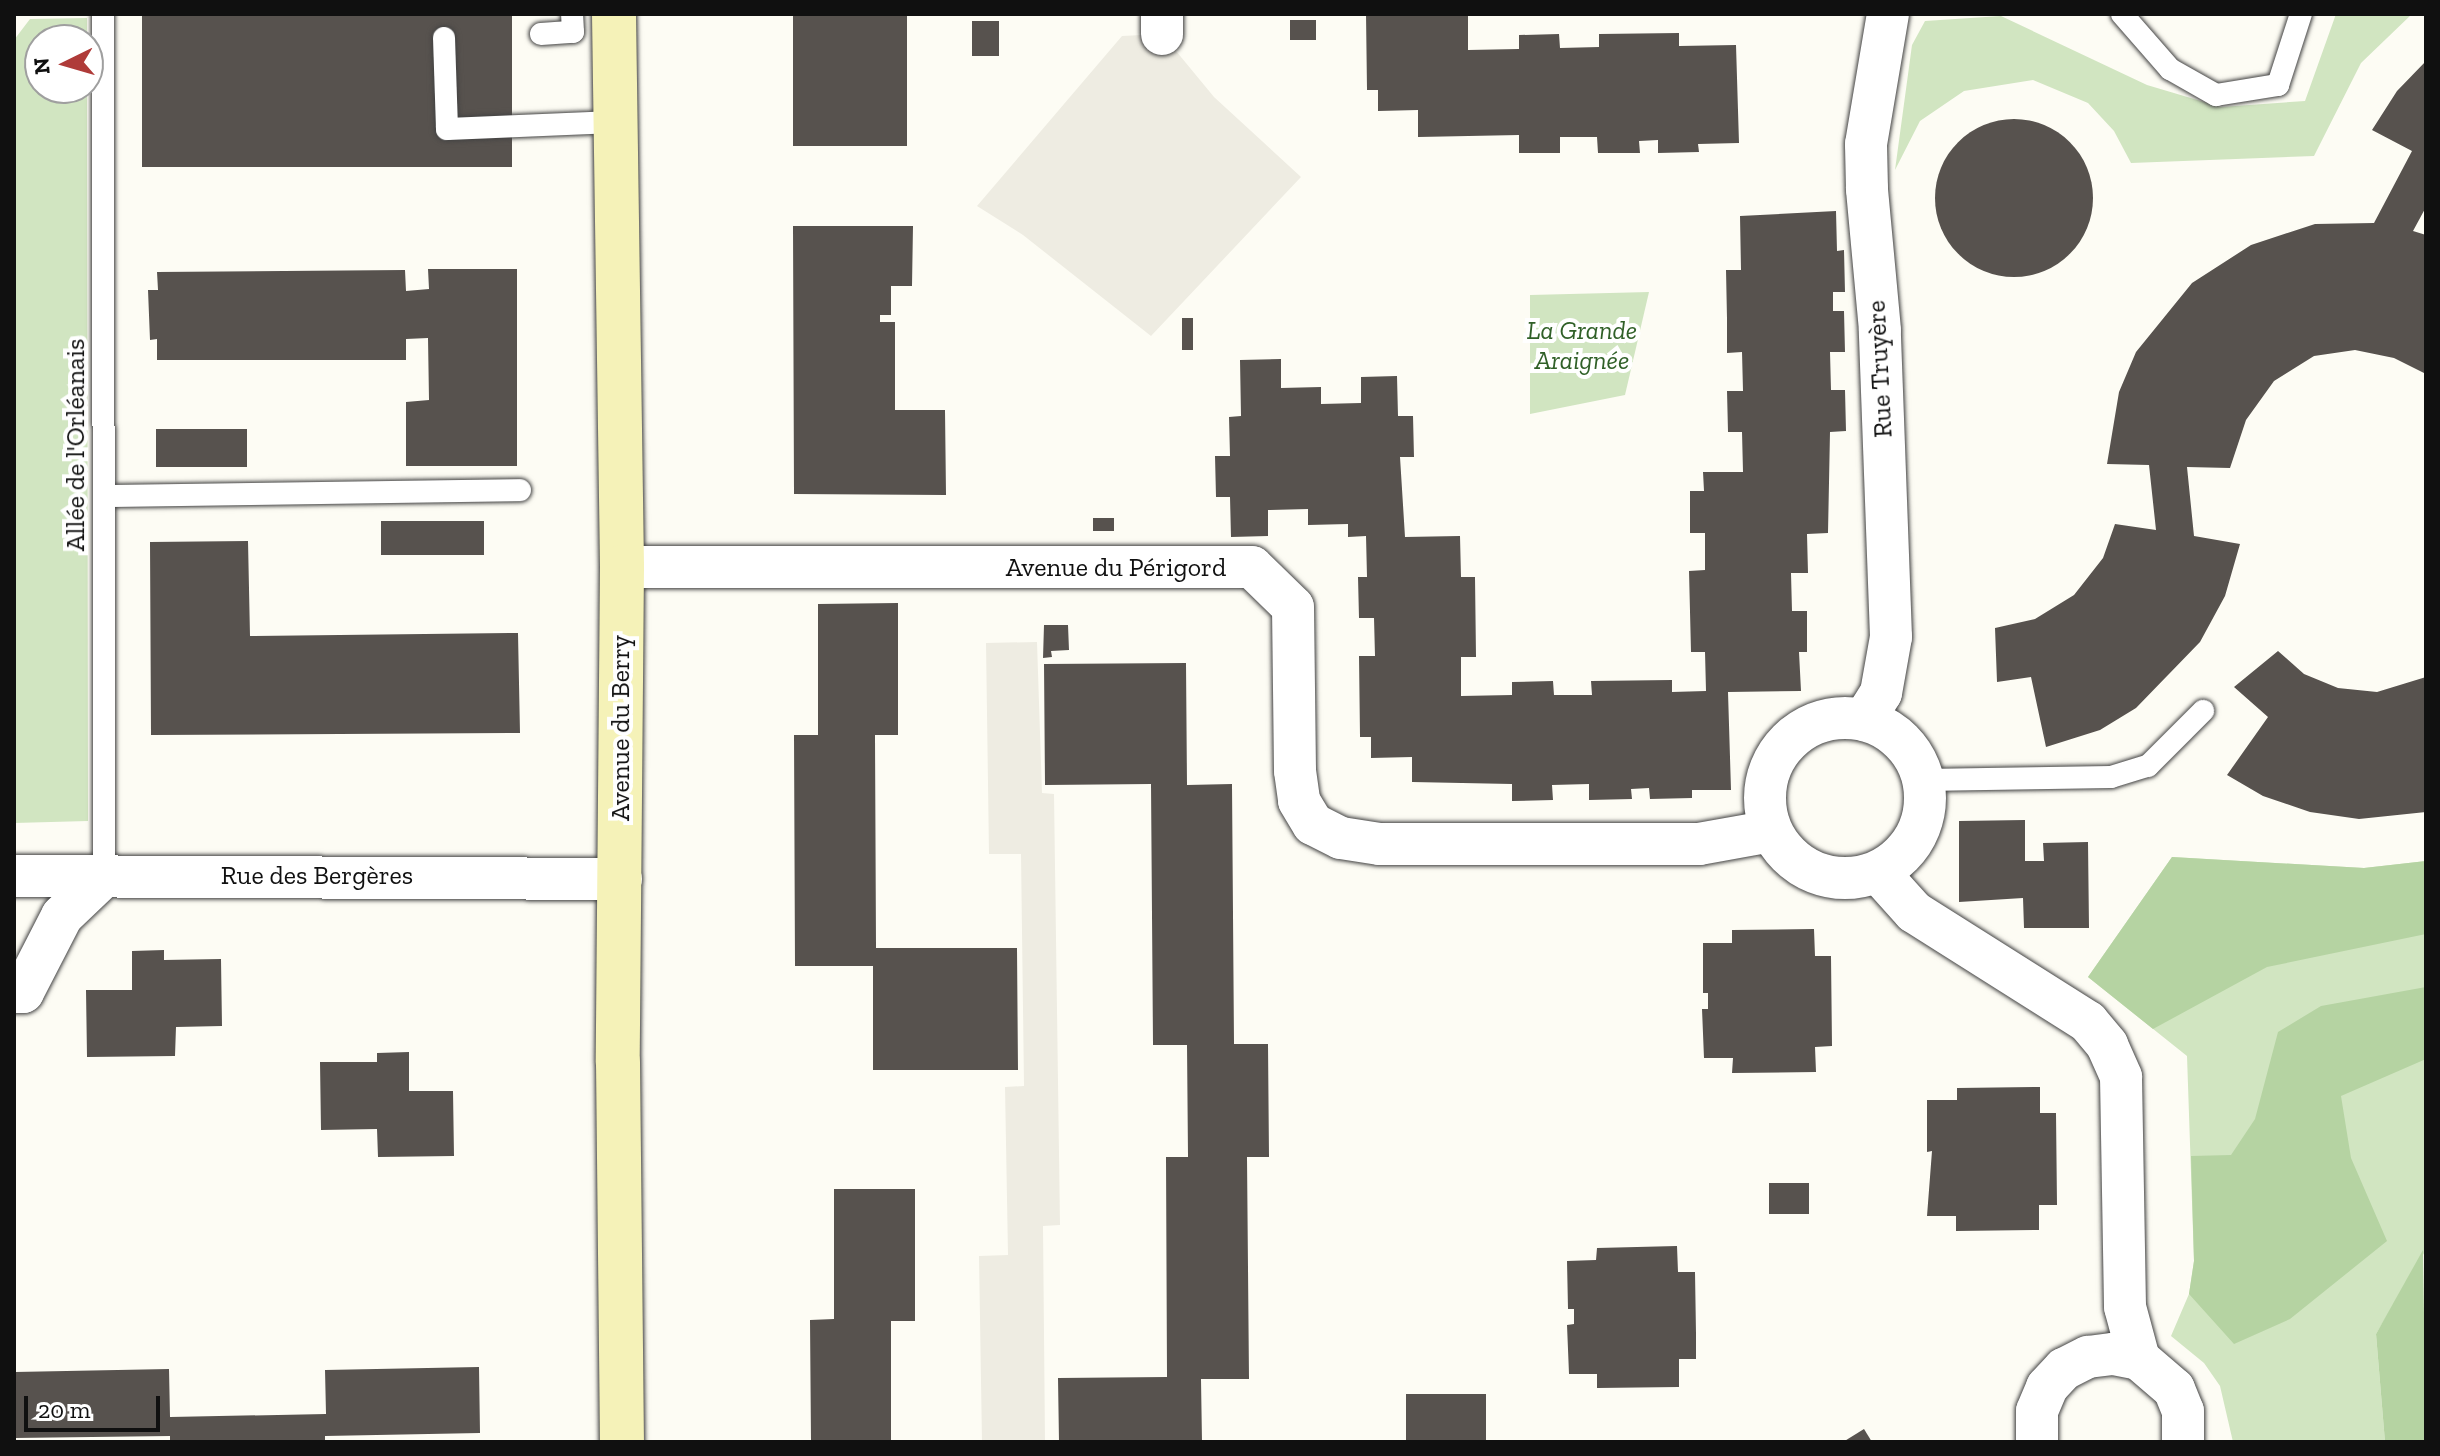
<!DOCTYPE html>
<html>
<head>
<meta charset="utf-8">
<style>
	body { margin:0 }
	#map { position:relative; width:2440px; height:1456px; overflow:hidden; background:#fdfcf4; font-family:"Zilla Slab",serif }
	div>[style] { position:absolute }
	[style*='--x'] { left:calc(var(--x)*1px); top:calc(var(--y)*1px); width:calc(var(--w)*1px); rotate:calc(var(--a)*1deg) }
	.green>* { inset:0; background:#d1e5c1 }
	.forest>* { inset:0; background:#b5d3a2 }
	.plaza>* { inset:0; background:#eeece2 }
	.building>* { inset:0; background:#57524e; transform-origin:0 0 }
	.round { border-radius:50% }
	.roads { filter:drop-shadow(0 0 2px #434343) drop-shadow(0 0 2px #434343) }
	.lane>* { height:22px; margin:-11px; padding:0 11px; transform-origin:11px; border-radius:11px; background:#fff }
	.street>* { height:42px; margin:-21px; padding:0 21px; transform-origin:21px; border-radius:21px; background:#fff }
	.street>.ring { margin:-21px; padding:0; box-sizing:content-box; background:none; border:42px solid #fff; border-radius:50% }
	.secondary>* { height:44px; margin:-22px; padding:0 22px; transform-origin:22px; border-radius:22px; background:#f5f2b8 }
	span { translate:-50% -50%; white-space:nowrap; text-align:center; line-height:1.15; -webkit-text-stroke:8px #fff; paint-order:stroke }
	.park-label { font-size:26px; color:#306028; font-style:italic }
	.street-label { font-size:26px; color:#101010 }
	.frame { position:absolute; inset:0; border:16px solid #101010; pointer-events:none }
	.north { position:absolute; left:24px; top:24px; width:80px; height:80px; box-sizing:border-box; background:#fff; border:2px solid #9f9f9f; border-radius:50%; rotate:265deg; font-size:22px; font-weight:700; line-height:32px; text-align:center; color:#101010 }
	.north::after { content:''; display:block; margin:auto; width:28px; height:36px; background:#af3b39; clip-path:polygon(50% 0,100% 100%,50% 72%,0 100%) }
	.scale { position:absolute; left:24px; top:1396px; width:136px; height:36px; box-sizing:border-box; border:4px solid #101010; border-top:0; padding-left:10px; font-size:24px; line-height:28px; white-space:nowrap; color:#101010; -webkit-text-stroke:6px #fff; paint-order:stroke }
</style>
</head>
<body>
<div id="map">
	<div class="green">
		<div style="clip-path:polygon(2336px 14px,2412px 14px,2361px 63px,2314px 156px,2131px 163px,2114px 131px,2088px 103px,2033px 80px,1964px 91px,1920px 121px,1895px 170px,1912px 45px,1925px 21px,2001px 16px,2147px 85px,2221px 107px,2305px 101px)"></div>
		<div style="clip-path:polygon(87px 18px,87px 40px,40px 40px,40px 88px,87px 88px,88px 821px,14px 823px,14px 40px,30px 19px)"></div>
		<div style="clip-path:polygon(1649px 292px,1625px 395px,1530px 414px,1530px 295px)"></div>
		<div style="clip-path:polygon(2172px 857px,2364px 868px,2426px 861px,2426px 1250px,2376px 1334px,2385px 1442px,2233px 1442px,2220px 1386px,2204px 1363px,2171px 1336px,2189px 1294px,2194px 1261px,2187px 1056px,2088px 977px)"></div>
	</div>
	<div class="forest">
		<div style="clip-path:polygon(2172px 857px,2364px 868px,2426px 861px,2426px 934px,2267px 967px,2153px 1029px,2088px 977px)"></div>
		<div style="clip-path:polygon(2426px 987px,2426px 1059px,2341px 1096px,2351px 1158px,2387px 1241px,2290px 1319px,2234px 1344px,2189px 1294px,2194px 1261px,2191px 1156px,2231px 1155px,2255px 1119px,2278px 1032px,2321px 1006px)"></div>
		<div style="clip-path:polygon(2423px 1250px,2426px 1442px,2385px 1442px,2376px 1334px)"></div>
	</div>
	<div class="plaza">
		<div style="clip-path:polygon(1162px 34px,1214px 97px,1301px 177px,1151px 336px,1023px 235px,977px 206px,1122px 36px)"></div>
		<div style="clip-path:polygon(1037px 642px,1042px 793px,1054px 794px,1060px 1225px,1043px 1226px,1045px 1442px,982px 1442px,979px 1256px,1008px 1255px,1005px 1087px,1024px 1086px,1021px 854px,989px 854px,986px 643px)"></div>
	</div>
	<div class="building">
		<div style="left:142px;top:14px;width:370px;height:153px"></div>
		<div style="left:793px;top:14px;width:114px;height:132px"></div>
		<div style="clip-path:polygon(1366px 14px,1468px 14px,1468px 50px,1519px 49px,1519px 35px,1559px 34px,1560px 48px,1599px 47px,1599px 34px,1679px 33px,1679px 46px,1736px 45px,1739px 143px,1698px 144px,1699px 152px,1658px 153px,1658px 140px,1639px 141px,1640px 153px,1598px 153px,1597px 137px,1560px 137px,1560px 153px,1519px 153px,1519px 135px,1418px 137px,1418px 110px,1378px 111px,1378px 90px,1367px 90px)"></div>
		<div style="left:1316px;top:20px;width:20px;height:26px;rotate:90deg"></div>
		<div style="left:972px;top:21px;width:27px;height:35px"></div>
		<div style="clip-path:polygon(2426px 61px,2426px 207px,2413px 231px,2426px 235px,2426px 374px,2394px 358px,2355px 350px,2314px 356px,2274px 381px,2246px 420px,2230px 468px,2187px 467px,2194px 536px,2240px 544px,2225px 596px,2200px 642px,2136px 708px,2100px 730px,2046px 747px,2031px 677px,1997px 682px,1995px 628px,2035px 619px,2074px 595px,2103px 558px,2115px 524px,2156px 530px,2149px 465px,2107px 464px,2119px 392px,2136px 352px,2192px 283px,2251px 245px,2315px 224px,2374px 223px,2412px 151px,2372px 130px,2397px 91px)"></div>
		<div class="round" style="left:1935px;top:119px;width:158px;height:158px"></div>
		<div style="clip-path:polygon(1836px 211px,1837px 251px,1844px 250px,1845px 292px,1833px 292px,1833px 311px,1844px 311px,1845px 352px,1830px 352px,1831px 390px,1845px 390px,1846px 431px,1830px 432px,1828px 533px,1807px 534px,1808px 573px,1791px 573px,1792px 611px,1807px 611px,1807px 652px,1799px 652px,1801px 691px,1728px 692px,1731px 790px,1692px 790px,1692px 798px,1650px 799px,1649px 788px,1631px 789px,1632px 799px,1589px 800px,1589px 784px,1552px 785px,1553px 800px,1512px 801px,1512px 784px,1412px 782px,1412px 757px,1371px 758px,1371px 737px,1360px 737px,1359px 656px,1375px 656px,1374px 618px,1359px 618px,1358px 577px,1367px 577px,1366px 536px,1348px 537px,1348px 524px,1308px 525px,1308px 509px,1268px 510px,1268px 536px,1231px 537px,1230px 497px,1216px 497px,1215px 456px,1230px 456px,1229px 417px,1241px 416px,1240px 360px,1281px 359px,1281px 388px,1321px 387px,1321px 404px,1361px 403px,1361px 377px,1397px 376px,1398px 416px,1413px 416px,1414px 457px,1400px 457px,1405px 537px,1460px 536px,1461px 577px,1475px 577px,1476px 657px,1461px 657px,1461px 696px,1512px 695px,1512px 682px,1553px 681px,1554px 695px,1592px 695px,1591px 681px,1672px 680px,1672px 692px,1706px 691px,1705px 652px,1691px 652px,1689px 571px,1705px 570px,1705px 533px,1690px 533px,1690px 491px,1704px 491px,1703px 472px,1743px 472px,1742px 432px,1728px 432px,1727px 391px,1743px 391px,1742px 352px,1727px 353px,1727px 319px,1726px 270px,1741px 270px,1740px 216px)"></div>
		<div style="clip-path:polygon(793px 226px,913px 226px,912px 286px,891px 286px,891px 315px,880px 315px,880px 322px,895px 322px,895px 410px,945px 410px,946px 495px,794px 494px)"></div>
		<div style="clip-path:polygon(428px 269px,517px 269px,517px 466px,406px 466px,406px 402px,429px 400px,428px 338px,406px 339px,406px 360px,157px 360px,157px 339px,150px 340px,148px 290px,158px 290px,157px 272px,405px 270px,406px 291px,429px 289px)"></div>
		<div style="left:1182px;top:318px;width:11px;height:32px"></div>
		<div style="left:247px;top:429px;width:38px;height:91px;rotate:90deg"></div>
		<div style="left:1093px;top:518px;width:21px;height:13px"></div>
		<div style="left:381px;top:521px;width:103px;height:34px"></div>
		<div style="clip-path:polygon(248px 541px,250px 636px,518px 633px,520px 733px,151px 735px,150px 542px)"></div>
		<div style="clip-path:polygon(898px 603px,898px 735px,875px 735px,876px 948px,1017px 948px,1018px 1070px,873px 1070px,873px 966px,795px 966px,794px 735px,818px 735px,818px 604px)"></div>
		<div style="clip-path:polygon(1044px 625px,1068px 625px,1069px 650px,1051px 651px,1052px 657px,1043px 658px)"></div>
		<div style="clip-path:polygon(2278px 651px,2304px 674px,2338px 688px,2377px 692px,2426px 677px,2426px 812px,2359px 819px,2310px 812px,2263px 796px,2227px 775px,2268px 717px,2234px 687px)"></div>
		<div style="clip-path:polygon(1186px 663px,1187px 785px,1232px 784px,1234px 1044px,1268px 1044px,1269px 1157px,1247px 1157px,1249px 1379px,1201px 1379px,1202px 1442px,1059px 1442px,1058px 1378px,1167px 1377px,1166px 1157px,1188px 1157px,1187px 1045px,1153px 1045px,1151px 784px,1045px 785px,1044px 664px)"></div>
		<div style="clip-path:polygon(2025px 820px,2025px 861px,2044px 861px,2043px 843px,2088px 842px,2089px 928px,2024px 928px,2023px 898px,1959px 902px,1959px 821px)"></div>
		<div style="clip-path:polygon(1814px 929px,1815px 956px,1831px 956px,1832px 1046px,1815px 1047px,1816px 1072px,1732px 1073px,1733px 1058px,1704px 1058px,1702px 1009px,1708px 1009px,1708px 993px,1703px 993px,1703px 943px,1732px 943px,1732px 930px)"></div>
		<div style="clip-path:polygon(164px 950px,164px 960px,221px 959px,222px 1026px,176px 1027px,175px 1056px,87px 1057px,86px 990px,132px 990px,132px 951px)"></div>
		<div style="clip-path:polygon(409px 1052px,409px 1091px,453px 1091px,454px 1156px,378px 1157px,377px 1129px,321px 1130px,320px 1062px,377px 1062px,377px 1053px)"></div>
		<div style="clip-path:polygon(2040px 1087px,2040px 1113px,2056px 1113px,2057px 1205px,2039px 1205px,2039px 1230px,1956px 1231px,1956px 1216px,1927px 1216px,1932px 1151px,1927px 1152px,1927px 1100px,1957px 1100px,1957px 1088px)"></div>
		<div style="left:1769px;top:1183px;width:40px;height:31px"></div>
		<div style="clip-path:polygon(834px 1189px,915px 1189px,915px 1321px,891px 1321px,891px 1442px,811px 1442px,810px 1320px,834px 1319px)"></div>
		<div style="clip-path:polygon(1677px 1246px,1678px 1272px,1695px 1272px,1696px 1334px,1696px 1359px,1679px 1359px,1679px 1387px,1597px 1388px,1597px 1374px,1569px 1374px,1567px 1325px,1574px 1324px,1574px 1309px,1568px 1309px,1567px 1261px,1596px 1260px,1597px 1248px)"></div>
		<div style="clip-path:polygon(479px 1367px,480px 1433px,325px 1436px,325px 1442px,170px 1442px,170px 1436px,14px 1438px,15px 1372px,169px 1369px,170px 1417px,326px 1414px,325px 1370px)"></div>
		<div style="left:1406px;top:1394px;width:80px;height:48px"></div>
		<div style="clip-path:polygon(1864px 1429px,1872px 1442px,1843px 1442px)"></div>
	</div>
	<div class="roads">
		<div class="lane">
			<div style="--x:103;--y:14;--w:862;--a:89.93"></div>
			<div style="--x:2122;--y:14;--w:73;--a:48.9"></div>
			<div style="--x:2170;--y:69;--w:53;--a:29.5"></div>
			<div style="--x:2216;--y:95;--w:63;--a:-9.2"></div>
			<div style="--x:2278;--y:85;--w:75;--a:-72.1"></div>
			<div style="--x:541;--y:34;--w:32;--a:-4"></div>
			<div style="--x:573;--y:32;--w:18;--a:-93"></div>
			<div style="--x:444;--y:38;--w:91;--a:88.1"></div>
			<div style="--x:447;--y:129;--w:168;--a:-2.4"></div>
			<div style="--x:105;--y:496;--w:415;--a:-0.8"></div>
			<div style="--x:1924;--y:780;--w:187;--a:-0.9"></div>
			<div style="--x:2111;--y:777;--w:39;--a:-17"></div>
			<div style="--x:2148;--y:766;--w:78;--a:-45"></div>
		</div>
		<div class="street">
			<div style="--x:1162;--y:34;--w:20;--a:-90"></div>
			<div style="--x:622;--y:567;--w:630;--a:0"></div>
			<div style="--x:1252;--y:567;--w:57;--a:44.3"></div>
			<div style="--x:1293;--y:607;--w:164;--a:89.3"></div>
			<div style="--x:1295;--y:771;--w:30;--a:82"></div>
			<div style="--x:1299;--y:801;--w:27;--a:59"></div>
			<div style="--x:1313;--y:824;--w:31;--a:27"></div>
			<div style="--x:1341;--y:838;--w:39;--a:9"></div>
			<div style="--x:1380;--y:844;--w:319;--a:0"></div>
			<div style="--x:1699;--y:844;--w:73;--a:-10.2"></div>
			<div class="ring" style="left:1765px;top:718px;width:118px;height:118px"></div>
			<div style="--x:1864;--y:720;--w:32;--a:-58"></div>
			<div style="--x:1881;--y:693;--w:57;--a:-79.9"></div>
			<div style="--x:1891;--y:637;--w:307;--a:-92.1"></div>
			<div style="--x:1880;--y:330;--w:142;--a:-95.3"></div>
			<div style="--x:1867;--y:189;--w:45;--a:-91.3"></div>
			<div style="--x:1866;--y:144;--w:132;--a:-80.4"></div>
			<div style="--x:1878;--y:872;--w:54;--a:48"></div>
			<div style="--x:1914;--y:912;--w:206;--a:32.3"></div>
			<div style="--x:2088;--y:1022;--w:30;--a:50"></div>
			<div style="--x:2107;--y:1045;--w:35;--a:66"></div>
			<div style="--x:2121;--y:1077;--w:230;--a:89"></div>
			<div style="--x:2125;--y:1307;--w:54;--a:74.9"></div>
			<div style="--x:14;--y:876;--w:607;--a:0.28"></div>
			<div style="--x:14;--y:992;--w:9;--a:0"></div>
			<div style="--x:23;--y:992;--w:85;--a:-62.8"></div>
			<div style="--x:62;--y:916;--w:58;--a:-43.6"></div>
			<div style="--x:2037;--y:1442;--w:31;--a:-90"></div>
			<div style="--x:2037;--y:1411;--w:26;--a:-67"></div>
			<div style="--x:2047;--y:1387;--w:25;--a:-47"></div>
			<div style="--x:2064;--y:1369;--w:27;--a:-27"></div>
			<div style="--x:2088;--y:1357;--w:25;--a:-7"></div>
			<div style="--x:2113;--y:1354;--w:26;--a:11"></div>
			<div style="--x:2139;--y:1359;--w:46;--a:40.6"></div>
			<div style="--x:2174;--y:1389;--w:24;--a:68"></div>
			<div style="--x:2183;--y:1411;--w:31;--a:90"></div>
		</div>
		<div class="secondary">
			<div style="--x:614;--y:14;--w:553;--a:89.17"></div>
			<div style="--x:622;--y:567;--w:495;--a:90.5"></div>
			<div style="--x:618;--y:1062;--w:380;--a:89.4"></div>
		</div>
	</div>
	<div class="park-label">
		<span style="left:1582px;top:346px">La Grande<br>Araignée</span>
	</div>
	<div class="street-label">
		<span style="left:1880px;top:369px;rotate:-93deg">Rue Truyère</span>
		<span style="left:76px;top:445px;rotate:-90deg">Allée de l'Orléanais</span>
		<span style="left:1116px;top:568px">Avenue du Périgord</span>
		<span style="left:621px;top:728px;rotate:-90deg">Avenue du Berry</span>
		<span style="left:317px;top:876px">Rue des Bergères</span>
	</div>
	<div class="frame"></div>
	<div class="north">N</div>
	<div class="scale">20 m</div>
</div>
</body>
</html>
